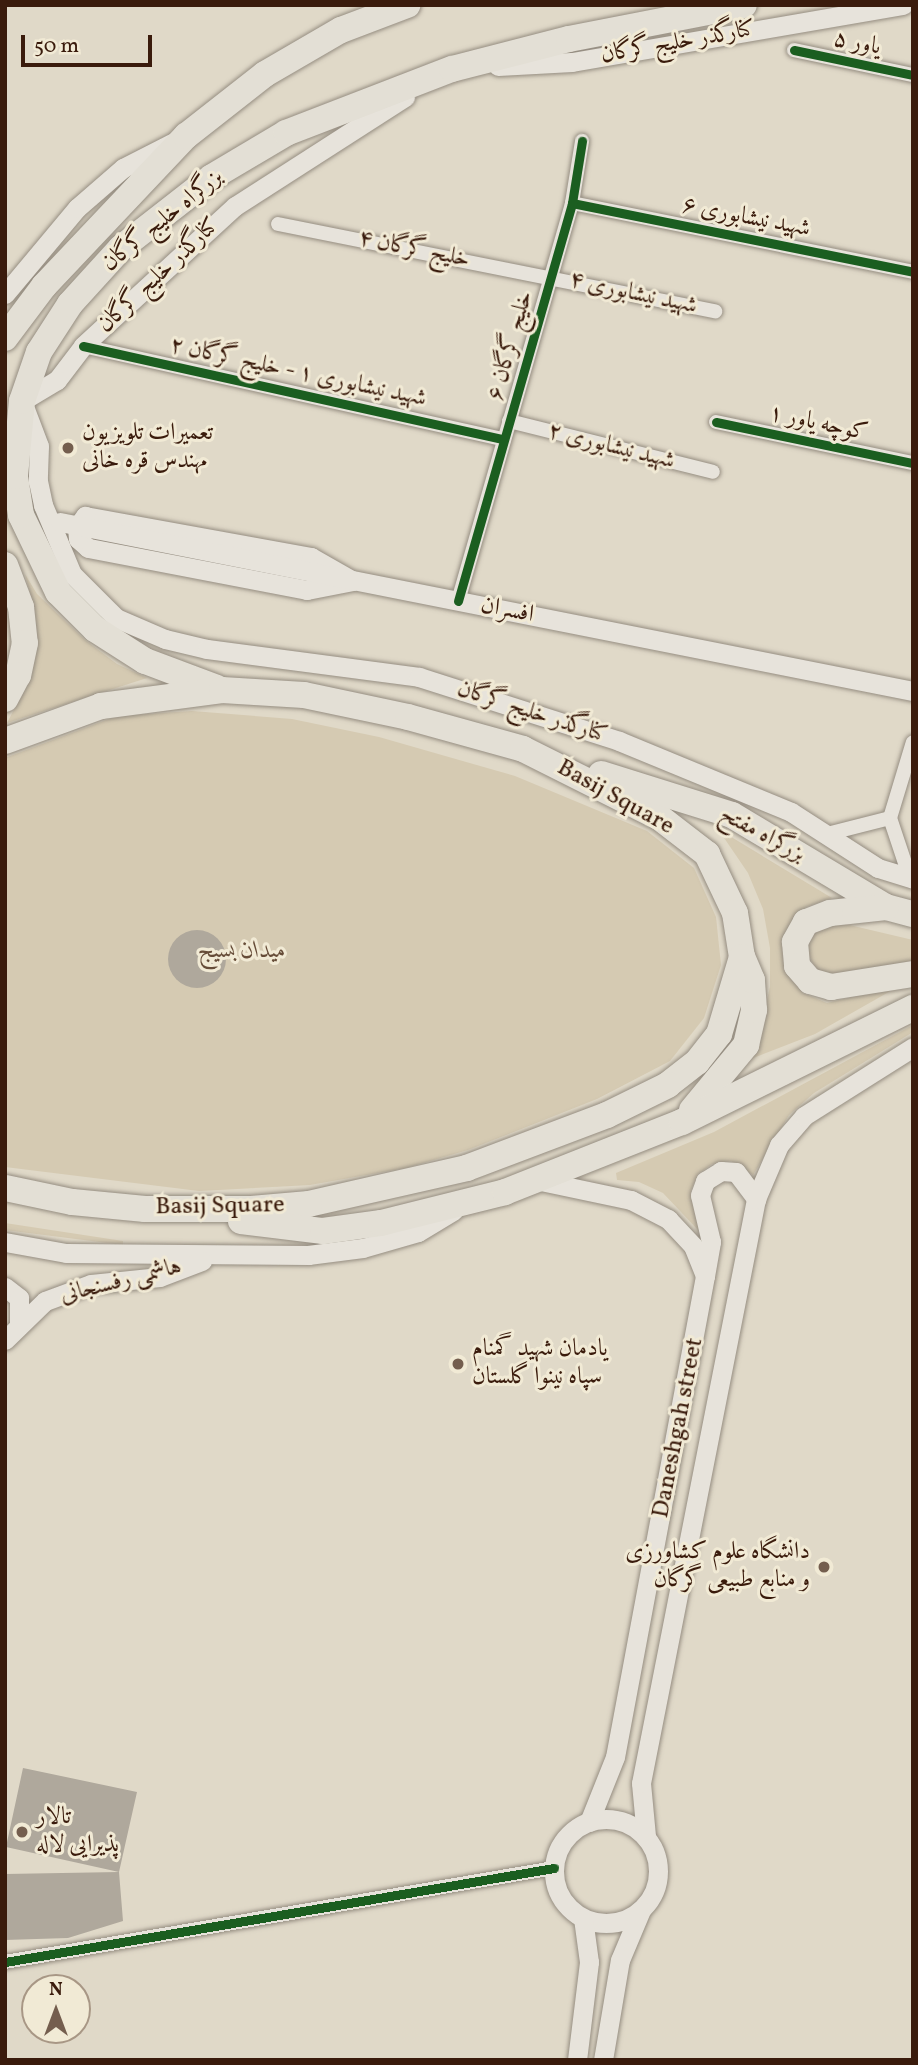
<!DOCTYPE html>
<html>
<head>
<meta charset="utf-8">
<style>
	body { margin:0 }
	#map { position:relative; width:918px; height:2065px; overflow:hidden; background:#e0d9c8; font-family:Vollkorn,Amiri,serif }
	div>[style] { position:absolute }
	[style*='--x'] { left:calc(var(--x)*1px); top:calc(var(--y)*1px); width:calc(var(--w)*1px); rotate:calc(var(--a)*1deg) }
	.green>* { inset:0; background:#d5cab2 }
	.building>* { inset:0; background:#afa89c }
	.round { border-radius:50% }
	.roads { filter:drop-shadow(0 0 2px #958d81) drop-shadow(0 0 2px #958d81) }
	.street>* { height:14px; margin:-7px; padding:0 7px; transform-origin:7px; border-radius:7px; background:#e7e3db }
	.secondary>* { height:19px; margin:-9.5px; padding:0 9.5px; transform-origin:9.5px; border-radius:9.5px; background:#e7e3db }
	.secondary>.ring { margin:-9.5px; padding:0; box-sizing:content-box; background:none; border:19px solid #e7e3db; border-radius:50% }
	.highway>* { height:26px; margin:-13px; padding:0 13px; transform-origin:13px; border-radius:13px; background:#e3dfd5 }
	.cycleway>* { height:9px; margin:-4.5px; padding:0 4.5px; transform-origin:4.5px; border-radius:4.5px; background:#1b5e20 }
	.dots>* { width:19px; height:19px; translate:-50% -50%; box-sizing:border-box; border:4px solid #f1ead5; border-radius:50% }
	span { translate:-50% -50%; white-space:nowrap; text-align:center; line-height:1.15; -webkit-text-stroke:6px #f1ead5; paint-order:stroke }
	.street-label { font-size:24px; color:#3a1b0c }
	.poi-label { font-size:24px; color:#3a1b0c }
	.left { translate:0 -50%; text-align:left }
	.right { translate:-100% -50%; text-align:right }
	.park-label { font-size:24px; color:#664c38; font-style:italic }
	.frame { position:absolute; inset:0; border:7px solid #3a1b0c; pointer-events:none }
	.north { position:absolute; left:21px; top:1974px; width:70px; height:70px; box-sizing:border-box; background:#f1ead5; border:2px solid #a89785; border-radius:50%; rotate:0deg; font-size:19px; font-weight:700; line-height:28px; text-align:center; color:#3a1b0c }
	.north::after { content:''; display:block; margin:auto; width:24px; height:32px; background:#745e4e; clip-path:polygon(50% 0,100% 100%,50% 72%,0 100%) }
	.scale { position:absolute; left:21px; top:35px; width:131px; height:32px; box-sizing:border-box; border:4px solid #3a1b0c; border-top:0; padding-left:9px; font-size:21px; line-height:24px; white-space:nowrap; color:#3a1b0c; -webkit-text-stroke:5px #f1ead5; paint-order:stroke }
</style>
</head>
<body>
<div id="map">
	<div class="green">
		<div style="clip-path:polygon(25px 574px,37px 594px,85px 640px,117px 664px,147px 678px,7px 723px,32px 675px,37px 643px,35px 612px)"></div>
		<div style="clip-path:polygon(192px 711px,292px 719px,379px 737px,515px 776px,647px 831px,694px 868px,716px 917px,721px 965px,704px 1018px,670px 1061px,597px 1099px,468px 1150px,406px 1168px,310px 1185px,199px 1191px,5px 1167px,5px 758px,117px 716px)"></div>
		<div style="clip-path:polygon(718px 829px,832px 898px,806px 907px,789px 926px,782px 948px,788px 973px,803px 993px,827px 1003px,901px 985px,815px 1034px,743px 1062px,762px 1021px,770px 987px,770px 948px,763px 909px,748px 873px)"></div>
		<div style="clip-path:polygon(841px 923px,913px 940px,913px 961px,848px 976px,818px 973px,806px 950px,811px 937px,823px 926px)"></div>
		<div style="clip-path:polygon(913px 1025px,913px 1032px,814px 1093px,789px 1115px,753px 1175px,731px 1161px,712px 1164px,698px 1174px,691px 1190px,699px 1231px,663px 1193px,639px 1182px,617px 1180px,616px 1173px,714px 1132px)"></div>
		<div style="clip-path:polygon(5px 1223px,123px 1241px,123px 1245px,5px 1230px)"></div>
	</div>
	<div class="building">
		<div class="round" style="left:168px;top:930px;width:58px;height:58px"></div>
		<div style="clip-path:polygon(23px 1768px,137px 1792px,119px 1872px,123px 1921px,68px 1938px,5px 1940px,5px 1874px,119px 1872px,6px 1847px)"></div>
	</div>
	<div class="roads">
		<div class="street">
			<div style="--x:794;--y:50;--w:122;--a:11.9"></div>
			<div style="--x:572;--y:203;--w:348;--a:11.4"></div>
			<div style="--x:278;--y:224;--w:446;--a:11.3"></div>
			<div style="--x:83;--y:346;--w:431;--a:12.5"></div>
			<div style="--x:509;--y:421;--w:210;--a:14"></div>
			<div style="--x:716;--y:422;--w:201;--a:11.8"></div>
			<div style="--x:458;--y:601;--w:414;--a:-74"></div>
			<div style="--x:572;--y:203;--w:63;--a:-80.8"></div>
			<div style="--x:890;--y:818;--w:79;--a:-73.2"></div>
			<div style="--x:890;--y:818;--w:63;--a:71.6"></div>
			<div style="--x:827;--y:834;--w:65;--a:-14.3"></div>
			<div style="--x:5;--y:1962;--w:557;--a:-9.72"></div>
		</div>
		<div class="secondary">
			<div style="--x:498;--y:66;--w:74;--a:-3.1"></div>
			<div style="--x:572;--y:62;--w:336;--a:-9.8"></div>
			<div style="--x:405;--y:97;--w:202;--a:147.3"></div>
			<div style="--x:235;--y:206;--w:207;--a:137.4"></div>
			<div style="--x:83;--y:346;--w:43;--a:127.4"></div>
			<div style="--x:57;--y:380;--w:41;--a:149"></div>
			<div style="--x:22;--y:401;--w:48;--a:69.3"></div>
			<div style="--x:39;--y:446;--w:35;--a:92"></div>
			<div style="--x:38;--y:481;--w:25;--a:78"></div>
			<div style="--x:43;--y:505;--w:75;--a:67.2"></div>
			<div style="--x:72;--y:574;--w:62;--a:45"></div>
			<div style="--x:116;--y:618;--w:53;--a:23.2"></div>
			<div style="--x:165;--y:639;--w:43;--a:13.4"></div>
			<div style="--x:207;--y:649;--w:214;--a:7.5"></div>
			<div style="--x:419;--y:677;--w:210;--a:17.7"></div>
			<div style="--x:619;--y:741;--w:186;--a:22.4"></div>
			<div style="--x:791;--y:812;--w:103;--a:32.8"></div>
			<div style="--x:878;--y:868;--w:37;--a:17"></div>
			<div style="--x:5;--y:294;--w:112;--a:-50.1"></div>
			<div style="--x:77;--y:208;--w:61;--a:-41"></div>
			<div style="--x:123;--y:168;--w:55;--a:-27"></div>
			<div style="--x:85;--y:516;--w:230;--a:10.3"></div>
			<div style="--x:311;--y:557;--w:48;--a:29.7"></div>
			<div style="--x:353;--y:581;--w:47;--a:168.9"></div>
			<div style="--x:307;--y:590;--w:223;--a:-169.1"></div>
			<div style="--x:88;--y:548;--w:13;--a:-138"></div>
			<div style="--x:78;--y:539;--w:12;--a:-95"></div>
			<div style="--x:77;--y:527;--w:14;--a:-54"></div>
			<div style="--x:60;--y:522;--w:870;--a:11.21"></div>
			<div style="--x:536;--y:1180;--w:97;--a:11.9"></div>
			<div style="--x:631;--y:1200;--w:42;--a:27.2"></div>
			<div style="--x:668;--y:1219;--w:37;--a:47"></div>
			<div style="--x:693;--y:1246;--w:32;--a:68"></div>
			<div style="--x:705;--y:1276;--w:489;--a:100.6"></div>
			<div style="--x:615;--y:1757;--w:70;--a:111.8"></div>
			<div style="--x:5;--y:1242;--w:62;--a:10.2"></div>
			<div style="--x:66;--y:1253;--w:242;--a:0.5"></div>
			<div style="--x:308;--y:1255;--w:55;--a:-7.3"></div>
			<div style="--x:363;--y:1248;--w:57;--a:-16.2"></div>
			<div style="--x:418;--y:1232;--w:41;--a:-31"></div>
			<div style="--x:705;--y:1276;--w:35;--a:-80"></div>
			<div style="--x:711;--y:1242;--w:48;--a:-103.2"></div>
			<div style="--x:700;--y:1195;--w:15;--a:-70"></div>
			<div style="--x:705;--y:1181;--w:19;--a:-32"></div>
			<div style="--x:721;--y:1171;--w:15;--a:4"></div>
			<div style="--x:736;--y:1172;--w:34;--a:53"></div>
			<div style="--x:5;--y:1287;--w:18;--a:38"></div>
			<div style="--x:19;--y:1298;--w:24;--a:90"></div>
			<div style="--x:5;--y:1340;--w:56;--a:-44.3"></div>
			<div style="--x:45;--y:1301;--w:49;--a:-20.3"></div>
			<div style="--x:91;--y:1284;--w:69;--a:-5.8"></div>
			<div style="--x:160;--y:1277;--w:45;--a:-20.9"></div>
			<div class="ring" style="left:554px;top:1819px;width:85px;height:85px"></div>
			<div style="--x:646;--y:1836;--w:53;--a:-95.4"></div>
			<div style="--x:641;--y:1783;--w:595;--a:-78.86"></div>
			<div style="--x:756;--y:1199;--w:59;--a:-66.9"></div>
			<div style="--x:779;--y:1145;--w:38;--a:-49"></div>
			<div style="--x:804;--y:1116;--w:129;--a:-32.3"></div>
			<div style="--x:577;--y:2060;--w:99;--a:-83"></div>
			<div style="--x:589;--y:1962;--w:44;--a:-97.8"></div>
			<div style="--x:603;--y:2060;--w:101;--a:-80.4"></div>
			<div style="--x:620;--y:1960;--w:54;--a:-67.2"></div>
		</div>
		<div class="highway">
			<div style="--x:5;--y:338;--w:65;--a:-53.1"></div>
			<div style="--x:44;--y:286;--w:207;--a:-46.6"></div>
			<div style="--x:186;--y:136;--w:100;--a:-38.1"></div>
			<div style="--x:265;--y:74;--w:88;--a:-30.1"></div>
			<div style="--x:341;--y:30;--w:71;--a:-20.7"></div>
			<div style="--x:5;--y:565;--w:45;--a:69.1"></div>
			<div style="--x:21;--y:607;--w:36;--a:84"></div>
			<div style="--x:25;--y:643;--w:33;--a:102"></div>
			<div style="--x:18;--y:675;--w:27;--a:118"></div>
			<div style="--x:217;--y:688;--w:77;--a:-159.4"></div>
			<div style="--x:145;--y:661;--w:59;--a:-147.4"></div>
			<div style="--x:95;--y:629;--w:52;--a:-135"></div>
			<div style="--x:58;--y:592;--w:85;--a:-115.7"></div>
			<div style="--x:21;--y:515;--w:39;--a:-99"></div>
			<div style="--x:15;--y:476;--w:75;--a:-84.7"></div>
			<div style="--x:22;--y:401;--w:52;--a:-70.9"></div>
			<div style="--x:39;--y:352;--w:57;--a:-57.1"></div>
			<div style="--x:70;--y:304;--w:76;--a:-47.7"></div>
			<div style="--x:121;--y:248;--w:115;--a:-38"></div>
			<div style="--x:212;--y:177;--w:86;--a:-30.7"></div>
			<div style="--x:286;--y:133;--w:178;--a:-21.1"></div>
			<div style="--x:452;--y:69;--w:121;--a:-14.4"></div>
			<div style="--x:569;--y:39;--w:178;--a:-11"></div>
			<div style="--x:5;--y:741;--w:102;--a:-20"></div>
			<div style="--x:101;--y:706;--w:122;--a:-7.5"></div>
			<div style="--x:222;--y:690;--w:82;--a:3.5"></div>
			<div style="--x:304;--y:695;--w:106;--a:11.9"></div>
			<div style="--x:408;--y:717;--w:119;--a:15.5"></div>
			<div style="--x:523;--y:749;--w:152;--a:26.6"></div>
			<div style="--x:659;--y:817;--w:61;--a:37.6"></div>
			<div style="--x:707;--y:854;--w:65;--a:64.6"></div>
			<div style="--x:735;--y:913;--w:45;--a:81"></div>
			<div style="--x:742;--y:957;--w:80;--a:106.6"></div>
			<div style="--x:719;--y:1034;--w:36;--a:128"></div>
			<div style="--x:697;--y:1062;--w:37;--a:142"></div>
			<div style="--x:668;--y:1085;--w:68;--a:153.8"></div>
			<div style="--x:607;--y:1115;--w:150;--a:159.3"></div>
			<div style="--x:467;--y:1168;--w:162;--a:167.2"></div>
			<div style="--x:309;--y:1204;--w:58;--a:175.1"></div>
			<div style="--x:251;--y:1209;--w:106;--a:180"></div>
			<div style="--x:145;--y:1209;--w:73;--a:-174.5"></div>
			<div style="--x:72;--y:1202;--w:68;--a:-168.2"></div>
			<div style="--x:601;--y:774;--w:137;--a:17.4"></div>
			<div style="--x:732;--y:815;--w:179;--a:30.9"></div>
			<div style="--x:886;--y:907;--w:28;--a:15"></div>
			<div style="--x:886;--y:907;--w:56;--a:173.9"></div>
			<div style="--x:830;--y:913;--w:26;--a:159"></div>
			<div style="--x:806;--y:922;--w:23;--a:119"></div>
			<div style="--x:795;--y:942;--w:24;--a:85"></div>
			<div style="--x:797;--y:966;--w:20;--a:49"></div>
			<div style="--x:810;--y:981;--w:22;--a:16"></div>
			<div style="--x:831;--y:987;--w:83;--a:-9"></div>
			<div style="--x:692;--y:1110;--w:85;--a:-50.3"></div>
			<div style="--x:746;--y:1045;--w:36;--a:-77"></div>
			<div style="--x:754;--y:1010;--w:30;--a:-94"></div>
			<div style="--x:752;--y:980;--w:25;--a:-113"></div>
			<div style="--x:241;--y:1221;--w:83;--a:7"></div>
			<div style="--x:323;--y:1231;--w:59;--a:-7.9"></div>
			<div style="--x:381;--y:1223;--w:128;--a:-14"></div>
			<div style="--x:505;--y:1192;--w:190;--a:-21.6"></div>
			<div style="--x:682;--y:1122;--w:258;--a:-26.3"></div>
		</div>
	</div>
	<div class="cycleway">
		<div style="--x:794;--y:50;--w:122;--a:11.9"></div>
		<div style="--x:572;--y:203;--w:348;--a:11.4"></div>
		<div style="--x:83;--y:346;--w:431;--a:12.5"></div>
		<div style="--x:716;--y:422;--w:201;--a:11.8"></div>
		<div style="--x:458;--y:601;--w:414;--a:-74"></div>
		<div style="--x:572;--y:203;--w:63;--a:-80.8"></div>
		<div style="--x:5;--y:1962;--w:557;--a:-9.72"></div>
	</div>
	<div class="dots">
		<div style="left:68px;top:448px;background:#745e4e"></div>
		<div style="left:458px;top:1364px;background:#745e4e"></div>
		<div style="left:824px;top:1567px;background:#745e4e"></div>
		<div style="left:22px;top:1832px;background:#745e4e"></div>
	</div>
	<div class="street-label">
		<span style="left:678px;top:43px;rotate:-10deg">کنارگذر خلیج گرگان</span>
		<span style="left:857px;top:44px;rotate:11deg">یاور ۵</span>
		<span style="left:746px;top:218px;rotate:11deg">شهید نیشابوری ۶</span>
		<span style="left:163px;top:221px;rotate:-39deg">بزرگراه خلیج گرگان</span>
		<span style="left:414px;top:250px;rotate:11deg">خلیج گرگان ۴</span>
		<span style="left:159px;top:276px;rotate:-43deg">کنارگذر خلیج گرگان</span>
		<span style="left:633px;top:294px;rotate:12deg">شهید نیشابوری ۴</span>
		<span style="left:511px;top:346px;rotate:-74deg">خلیج گرگان ۶</span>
		<span style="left:298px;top:373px;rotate:12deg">شهید نیشابوری ۱ - خلیج گرگان ۲</span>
		<span style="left:818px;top:424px;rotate:12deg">کوچه یاور ۱</span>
		<span style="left:611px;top:447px;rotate:14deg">شهید نیشابوری ۲</span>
		<span style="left:507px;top:611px;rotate:11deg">افسران</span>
		<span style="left:532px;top:713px;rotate:18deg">کنارگذر خلیج گرگان</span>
		<span style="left:615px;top:798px;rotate:29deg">Basij Square</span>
		<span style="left:762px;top:835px;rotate:28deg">بزرگراه مفتح</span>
		<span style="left:220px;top:1207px;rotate:-1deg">Basij Square</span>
		<span style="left:121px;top:1282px;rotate:-14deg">هاشمی رفسنجانی</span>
		<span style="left:679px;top:1428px;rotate:-79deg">Daneshgah street</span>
	</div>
	<div class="poi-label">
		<span class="left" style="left:82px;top:448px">تعمیرات تلویزیون<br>مهندس قره خانی</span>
		<span class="left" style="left:472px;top:1364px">یادمان شهید گمنام<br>سپاه نینوا گلستان</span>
		<span class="right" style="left:810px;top:1567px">دانشگاه علوم کشاورزی<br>و منابع طبیعی گرگان</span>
		<span class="left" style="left:36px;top:1832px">تالار<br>پذیرایی لاله</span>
	</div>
	<div class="park-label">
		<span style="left:242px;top:952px">میدان بسیج</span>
	</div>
	<div class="frame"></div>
	<div class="north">N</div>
	<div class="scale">50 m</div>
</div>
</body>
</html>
